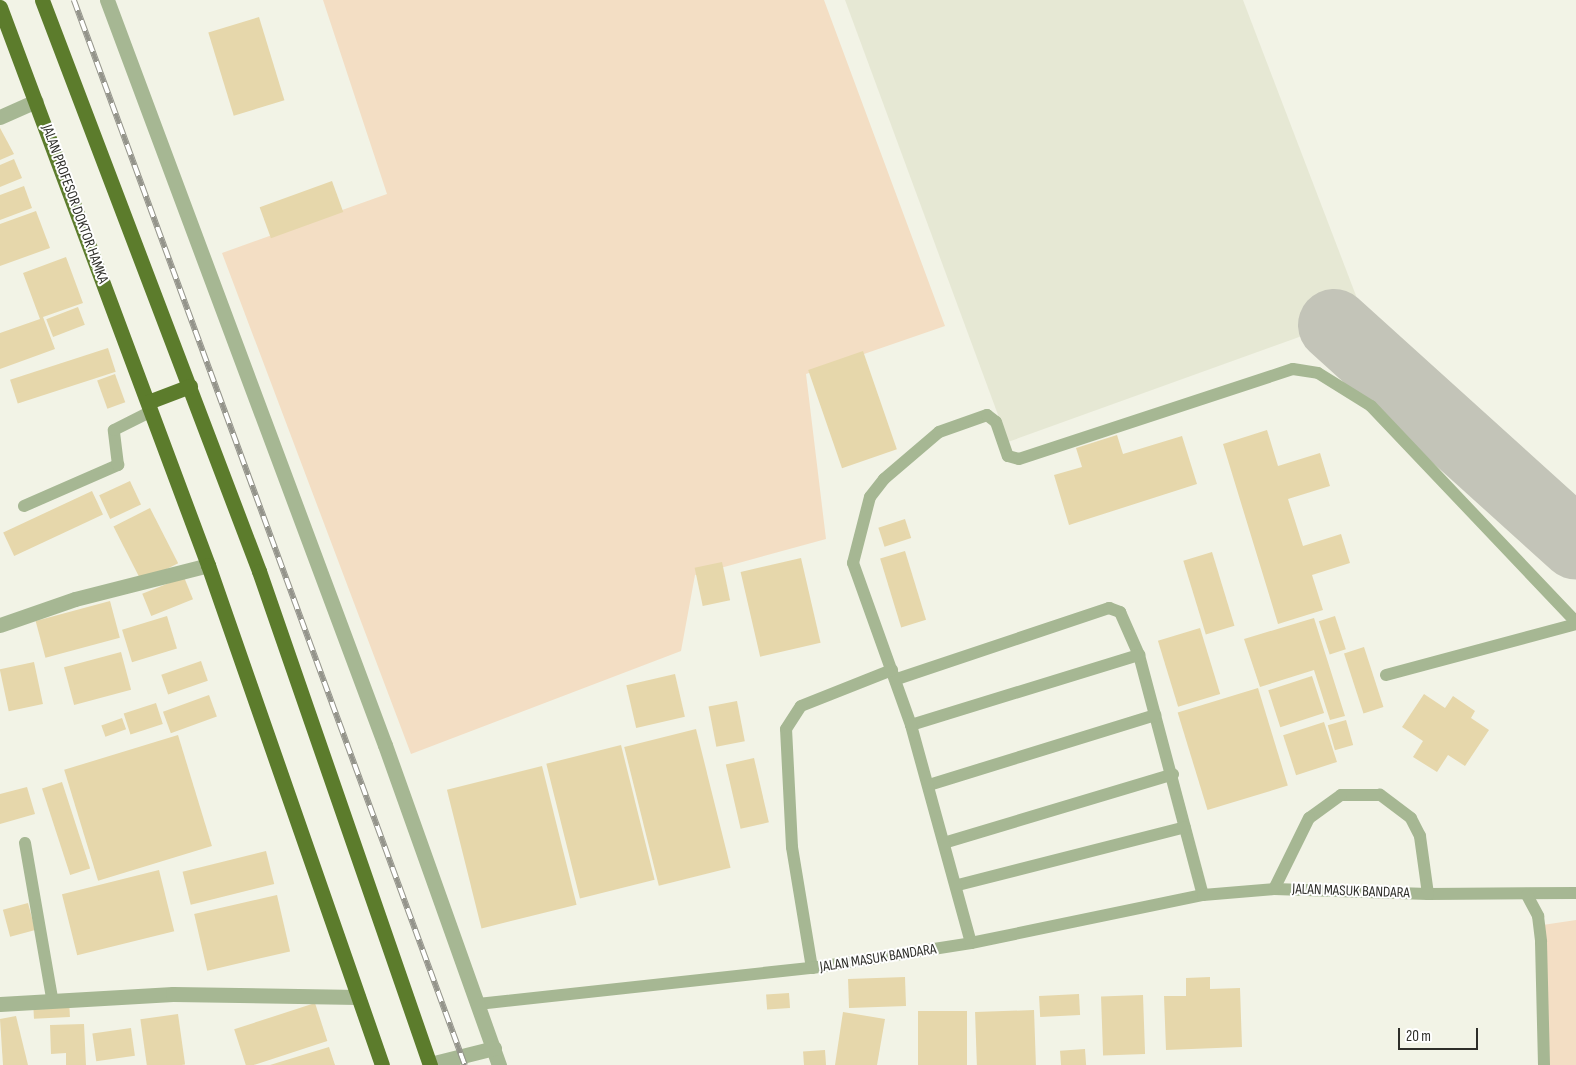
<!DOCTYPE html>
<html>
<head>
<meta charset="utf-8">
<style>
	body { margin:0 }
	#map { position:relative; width:1576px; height:1065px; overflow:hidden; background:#f2f3e6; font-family:"Sofia Sans Condensed",sans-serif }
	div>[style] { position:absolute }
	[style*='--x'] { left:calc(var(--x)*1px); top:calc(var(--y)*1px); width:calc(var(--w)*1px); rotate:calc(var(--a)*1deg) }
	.built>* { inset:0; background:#e6e8d4 }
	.green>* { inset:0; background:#f3dec4 }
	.taxiway>* { height:72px; margin:-36px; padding:0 36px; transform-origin:36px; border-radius:36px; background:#c3c4b8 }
	.building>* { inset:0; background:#e6d7ab; transform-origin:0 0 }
	.service>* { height:12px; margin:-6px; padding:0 6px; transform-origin:6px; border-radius:6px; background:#a6b793 }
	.minor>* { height:15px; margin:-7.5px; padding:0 7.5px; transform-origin:7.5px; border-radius:7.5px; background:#a6b793 }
	.trunk>* { height:15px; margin:-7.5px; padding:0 7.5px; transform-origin:7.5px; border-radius:7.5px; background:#5c7c2c }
	.rail>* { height:5.5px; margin-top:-2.75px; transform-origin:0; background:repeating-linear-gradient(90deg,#fff 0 11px,#94948b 0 22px); box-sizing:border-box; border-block:1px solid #94948b }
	span { translate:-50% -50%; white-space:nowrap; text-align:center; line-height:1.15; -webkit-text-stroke:4px #fff; paint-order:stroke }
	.street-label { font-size:15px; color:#2e2e29 }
	.scale { position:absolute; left:1398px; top:1028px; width:80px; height:22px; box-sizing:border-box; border:2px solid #2e2e29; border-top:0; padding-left:6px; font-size:15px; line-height:18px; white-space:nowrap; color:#2e2e29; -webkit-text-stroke:4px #fff; paint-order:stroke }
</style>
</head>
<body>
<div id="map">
	<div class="built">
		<div style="clip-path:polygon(845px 0,1243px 0,1363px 314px,1008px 442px)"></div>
	</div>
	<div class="green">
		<div style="clip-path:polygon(323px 0,824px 0,945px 326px,806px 374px,826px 539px,695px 575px,681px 651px,411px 754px,222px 253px,387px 194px)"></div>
		<div style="clip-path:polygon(1576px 920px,1576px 1065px,1544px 1065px,1536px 926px)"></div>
	</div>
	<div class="taxiway">
		<div style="--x:1334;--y:325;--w:326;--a:42.1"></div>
	</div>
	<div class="building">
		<div style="left:259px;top:17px;width:87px;height:53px;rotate:73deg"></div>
		<div style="clip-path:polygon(0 128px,14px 154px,0 160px)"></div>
		<div style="clip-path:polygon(14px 159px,22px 178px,0 187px,0 165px)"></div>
		<div style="left:332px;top:181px;width:33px;height:77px;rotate:70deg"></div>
		<div style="clip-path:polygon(24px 186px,32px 208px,0 220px,0 195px)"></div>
		<div style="clip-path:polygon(36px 211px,50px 248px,0 266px,0 224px)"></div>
		<div style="clip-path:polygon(66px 257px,83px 303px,43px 317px,55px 349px,0 369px,0 333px,40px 319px,23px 273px)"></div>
		<div style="left:78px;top:307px;width:19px;height:34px;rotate:69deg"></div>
		<div style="left:108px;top:348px;width:25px;height:103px;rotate:72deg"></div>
		<div style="left:863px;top:351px;width:104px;height:58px;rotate:71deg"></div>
		<div style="left:115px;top:374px;width:30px;height:19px;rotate:70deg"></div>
		<div style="clip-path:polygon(1267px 430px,1278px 466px,1320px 453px,1330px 486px,1288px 499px,1303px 546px,1341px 534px,1350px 563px,1312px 575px,1323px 610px,1278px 624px,1223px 444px)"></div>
		<div style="clip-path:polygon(1117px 435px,1123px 454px,1182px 436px,1197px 484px,1069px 525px,1054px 475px,1082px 467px,1076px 448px)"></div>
		<div style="left:130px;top:481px;width:26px;height:34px;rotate:65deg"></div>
		<div style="left:92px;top:491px;width:26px;height:98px;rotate:65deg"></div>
		<div style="left:150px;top:508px;width:62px;height:41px;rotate:63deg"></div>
		<div style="left:905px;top:519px;width:20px;height:28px;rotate:72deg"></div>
		<div style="left:905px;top:551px;width:72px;height:26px;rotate:73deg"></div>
		<div style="left:1212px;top:552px;width:77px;height:30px;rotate:73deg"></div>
		<div style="left:801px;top:558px;width:87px;height:62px;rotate:77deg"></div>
		<div style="left:722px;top:562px;width:39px;height:28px;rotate:78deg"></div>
		<div style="left:184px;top:577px;width:24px;height:45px;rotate:68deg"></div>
		<div style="left:110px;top:601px;width:38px;height:77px;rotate:75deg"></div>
		<div style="left:167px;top:616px;width:34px;height:47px;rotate:73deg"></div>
		<div style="left:1335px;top:616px;width:35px;height:17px;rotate:72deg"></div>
		<div style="clip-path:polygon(1314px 618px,1345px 716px,1330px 720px,1314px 670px,1260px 687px,1244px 639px)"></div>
		<div style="left:1200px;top:628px;width:69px;height:44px;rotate:73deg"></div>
		<div style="left:1364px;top:647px;width:63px;height:21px;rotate:72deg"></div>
		<div style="left:121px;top:652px;width:39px;height:59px;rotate:75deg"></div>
		<div style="left:201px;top:661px;width:21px;height:42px;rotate:71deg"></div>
		<div style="left:34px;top:662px;width:43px;height:35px;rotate:78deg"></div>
		<div style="left:675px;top:674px;width:44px;height:50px;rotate:77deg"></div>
		<div style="left:1312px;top:676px;width:39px;height:46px;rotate:72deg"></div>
		<div style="left:1258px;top:688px;width:102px;height:84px;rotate:73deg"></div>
		<div style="clip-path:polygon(1424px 694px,1445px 708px,1453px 696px,1475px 711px,1471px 718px,1489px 730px,1465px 766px,1448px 755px,1437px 772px,1413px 757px,1423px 741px,1402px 727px)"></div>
		<div style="left:209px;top:695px;width:23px;height:49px;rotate:70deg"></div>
		<div style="left:737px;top:701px;width:41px;height:29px;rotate:79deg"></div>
		<div style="left:156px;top:703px;width:22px;height:34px;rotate:72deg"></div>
		<div style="left:122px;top:718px;width:12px;height:22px;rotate:70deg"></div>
		<div style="left:1346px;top:720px;width:26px;height:19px;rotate:74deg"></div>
		<div style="left:1324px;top:722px;width:42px;height:43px;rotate:72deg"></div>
		<div style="left:696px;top:729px;width:143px;height:74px;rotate:76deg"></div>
		<div style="left:178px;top:735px;width:116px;height:119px;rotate:73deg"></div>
		<div style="left:621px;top:745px;width:139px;height:77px;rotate:76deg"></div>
		<div style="left:754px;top:758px;width:66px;height:29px;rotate:77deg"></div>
		<div style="left:542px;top:766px;width:143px;height:98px;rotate:76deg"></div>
		<div style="left:62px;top:782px;width:91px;height:21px;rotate:72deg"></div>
		<div style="clip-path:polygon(27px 787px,35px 814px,0 824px,0 794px)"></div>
		<div style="left:266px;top:851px;width:34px;height:86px;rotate:76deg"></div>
		<div style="left:159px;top:870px;width:63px;height:100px;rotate:76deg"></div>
		<div style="left:277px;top:895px;width:58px;height:85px;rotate:77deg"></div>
		<div style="left:28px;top:903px;width:28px;height:26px;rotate:75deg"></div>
		<div style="left:905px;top:977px;width:29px;height:57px;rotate:88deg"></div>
		<div style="clip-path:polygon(1210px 977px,1210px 989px,1240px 988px,1242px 1047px,1166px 1050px,1164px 996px,1186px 996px,1186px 978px)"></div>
		<div style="left:789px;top:993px;width:15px;height:23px;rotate:86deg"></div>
		<div style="left:1079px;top:994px;width:21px;height:40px;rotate:87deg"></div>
		<div style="left:1143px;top:995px;width:59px;height:42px;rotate:88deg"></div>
		<div style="left:69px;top:999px;width:18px;height:36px;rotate:87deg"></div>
		<div style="left:315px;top:1003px;width:40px;height:85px;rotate:72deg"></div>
		<div style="left:1034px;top:1010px;width:55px;height:59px;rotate:88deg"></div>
		<div style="left:918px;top:1011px;width:49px;height:54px"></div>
		<div style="clip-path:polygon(843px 1012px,885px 1019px,877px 1065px,835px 1065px)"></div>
		<div style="left:178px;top:1014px;width:51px;height:38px;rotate:82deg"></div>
		<div style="clip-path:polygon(16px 1016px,28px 1065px,3px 1065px,0 1019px)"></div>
		<div style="clip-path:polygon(84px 1024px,86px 1065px,66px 1065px,66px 1053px,51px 1054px,50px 1025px)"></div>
		<div style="left:131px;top:1028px;width:28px;height:39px;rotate:82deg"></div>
		<div style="clip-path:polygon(329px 1047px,335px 1065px,270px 1065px)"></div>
		<div style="left:1085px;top:1049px;width:16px;height:25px;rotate:86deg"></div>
		<div style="left:825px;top:1050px;width:15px;height:22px;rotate:86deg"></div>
	</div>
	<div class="service">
		<div style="--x:24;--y:506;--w:103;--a:-23.6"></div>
		<div style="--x:118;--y:465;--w:35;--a:-97"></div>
		<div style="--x:114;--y:430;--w:42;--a:-26.6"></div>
		<div style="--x:1386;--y:675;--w:197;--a:-15"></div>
		<div style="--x:897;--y:679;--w:224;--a:-18.5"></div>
		<div style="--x:1109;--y:608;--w:12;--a:20"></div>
		<div style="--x:1120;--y:612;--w:47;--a:66.2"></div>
		<div style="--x:1139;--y:655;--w:248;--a:75.1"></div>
		<div style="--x:911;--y:725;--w:239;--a:-17.1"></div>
		<div style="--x:929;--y:785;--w:237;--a:-17.2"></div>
		<div style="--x:947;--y:842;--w:236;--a:-16.7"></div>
		<div style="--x:25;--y:843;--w:157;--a:80.1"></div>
		<div style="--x:958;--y:885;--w:234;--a:-14.3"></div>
		<div style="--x:1428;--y:894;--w:148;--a:-0.4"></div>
		<div style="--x:1527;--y:895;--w:24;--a:62"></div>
		<div style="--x:1538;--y:916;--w:26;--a:83"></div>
		<div style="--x:1541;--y:942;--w:123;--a:88.6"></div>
		<div style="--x:971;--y:943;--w:226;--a:-105.4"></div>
		<div style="--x:911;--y:725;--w:172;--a:-109.7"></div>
		<div style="--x:853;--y:563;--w:68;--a:-75.6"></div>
		<div style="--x:870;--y:497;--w:23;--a:-52"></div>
		<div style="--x:884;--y:479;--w:72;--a:-40.5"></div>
		<div style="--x:939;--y:432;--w:51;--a:-19.5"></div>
		<div style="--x:987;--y:415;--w:11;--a:38"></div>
		<div style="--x:996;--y:422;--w:36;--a:71"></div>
		<div style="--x:1008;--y:456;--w:11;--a:15"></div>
		<div style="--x:1019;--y:459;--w:288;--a:-18.2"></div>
		<div style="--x:1293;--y:369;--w:25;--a:9"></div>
		<div style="--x:1318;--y:373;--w:62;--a:31.9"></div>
		<div style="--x:1371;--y:406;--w:298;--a:46.5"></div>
		<div style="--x:812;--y:968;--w:123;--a:-99.4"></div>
		<div style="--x:792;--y:847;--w:118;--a:-92.9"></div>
		<div style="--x:786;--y:729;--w:27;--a:-57"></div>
		<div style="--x:801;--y:706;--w:98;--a:-21.6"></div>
		<div style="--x:478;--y:1004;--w:336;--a:-6.2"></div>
		<div style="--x:812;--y:968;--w:161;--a:-8.9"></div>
		<div style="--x:971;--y:943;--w:237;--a:-11.7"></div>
		<div style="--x:1203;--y:895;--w:71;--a:-4.8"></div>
		<div style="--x:1274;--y:889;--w:154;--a:1.9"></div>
		<div style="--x:1428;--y:894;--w:59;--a:-97.9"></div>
		<div style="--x:1420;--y:836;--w:20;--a:-117"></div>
		<div style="--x:1411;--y:818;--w:39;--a:-143"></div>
		<div style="--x:1380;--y:795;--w:39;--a:180"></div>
		<div style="--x:1341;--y:795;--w:39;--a:144"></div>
		<div style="--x:1309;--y:818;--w:79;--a:116.2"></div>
	</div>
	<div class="minor">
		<div style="--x:107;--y:0;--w:795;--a:69.54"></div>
		<div style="--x:385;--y:745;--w:340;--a:70.4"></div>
		<div style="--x:0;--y:117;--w:39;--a:-24"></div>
		<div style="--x:0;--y:625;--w:79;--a:-19.1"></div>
		<div style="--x:75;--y:599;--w:137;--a:-14.3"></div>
		<div style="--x:0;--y:1004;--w:173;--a:-3.3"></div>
		<div style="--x:173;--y:994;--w:185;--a:0.9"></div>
		<div style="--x:430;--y:1064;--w:66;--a:-14"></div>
	</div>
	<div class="trunk">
		<div style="--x:42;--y:0;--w:611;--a:69.19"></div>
		<div style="--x:259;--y:571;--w:523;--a:70.91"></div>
		<div style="--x:0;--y:7;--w:596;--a:69.56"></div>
		<div style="--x:208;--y:565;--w:529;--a:70.81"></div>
		<div style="--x:148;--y:402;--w:45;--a:-20.9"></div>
	</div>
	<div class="rail">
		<div style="--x:74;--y:0;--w:1135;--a:69.84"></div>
	</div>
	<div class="street-label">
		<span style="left:75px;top:204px;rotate:70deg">JALAN PROFESOR DOKTOR HAMKA</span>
		<span style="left:1351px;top:891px;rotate:2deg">JALAN MASUK BANDARA</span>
		<span style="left:878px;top:958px;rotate:-9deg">JALAN MASUK BANDARA</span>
	</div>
	<div class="scale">20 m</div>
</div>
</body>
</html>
